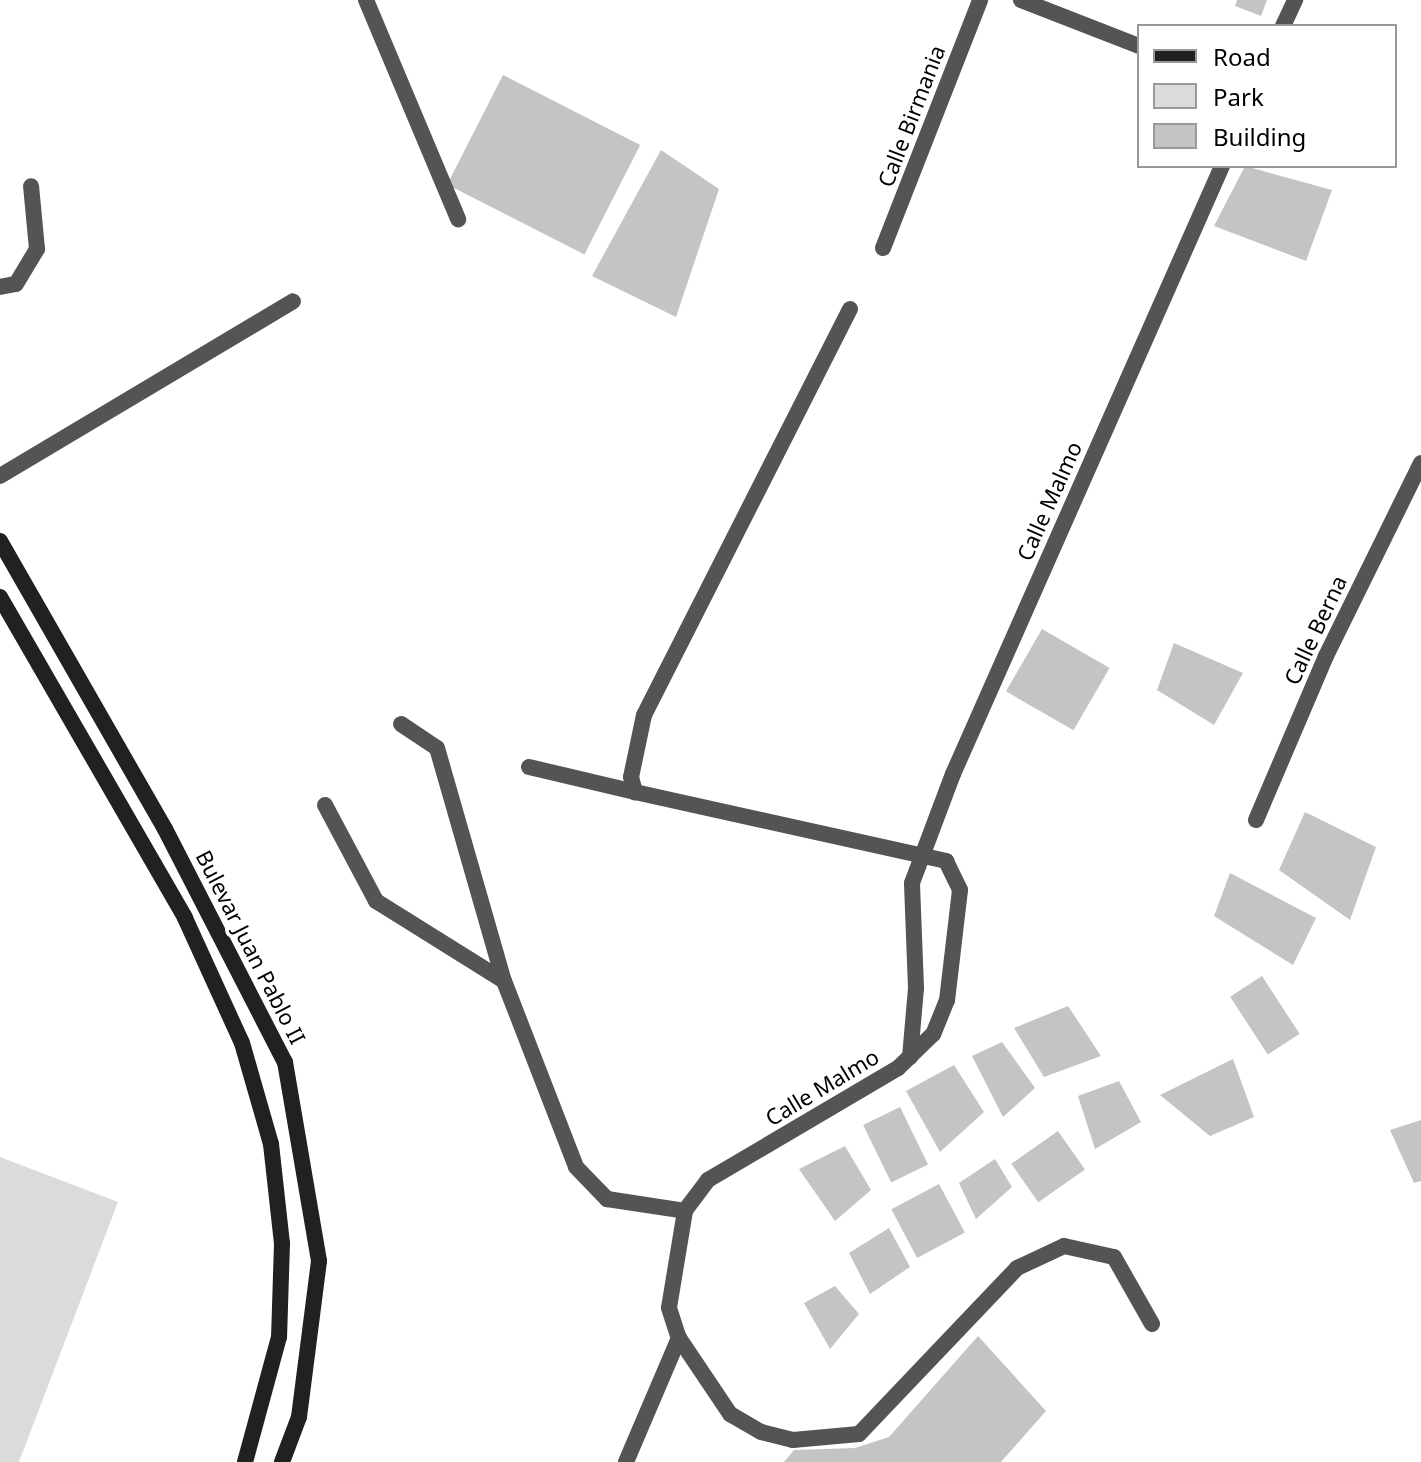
<!DOCTYPE html>
<html>
<head>
<meta charset="utf-8">
<style>
	body { margin:0 }
	#map { position:relative; width:1421px; height:1462px; overflow:hidden; background:#fff; font-family:"Noto Sans",sans-serif }
	div>[style] { position:absolute }
	[style*='--x'] { left:calc(var(--x)*1px); top:calc(var(--y)*1px); width:calc(var(--w)*1px); rotate:calc(var(--a)*1deg) }
	.green>* { inset:0; background:#dbdbdb }
	.building>* { inset:0; background:#c4c4c4; transform-origin:0 0 }
	.lane>* { height:16px; margin:-8px; padding:0 8px; transform-origin:8px; border-radius:8px; background:#545454 }
	.street>* { height:16px; margin:-8px; padding:0 8px; transform-origin:8px; border-radius:8px; background:#545454 }
	.secondary>* { height:16px; margin:-8px; padding:0 8px; transform-origin:8px; border-radius:8px; background:#212121 }
	span { translate:-50% -50%; white-space:nowrap; text-align:center; line-height:1.15; -webkit-text-stroke:7px #fff; paint-order:stroke }
	.street-label { font-size:22px; color:#000 }
	.legend { position:absolute; left:1137px; top:24px; width:260px; height:144px; box-sizing:border-box; background:#fff; border:2px solid #999; margin:0; padding:10px 14px; list-style:none; font-size:24px; color:#000 }
	.legend li { display:flex; align-items:center; gap:16px; height:40px }
	.legend b { width:40px; border:2px solid #999 }
</style>
</head>
<body>
<div id="map">
	<div class="green">
		<div style="clip-path:polygon(0 1157px,118px 1202px,19px 1462px,0 1462px)"></div>
	</div>
	<div class="building">
		<div style="clip-path:polygon(1237px 0,1267px 0,1261px 16px,1235px 6px)"></div>
		<div style="left:503px;top:75px;width:154px;height:123px;rotate:27deg"></div>
		<div style="clip-path:polygon(661px 150px,719px 189px,676px 317px,592px 276px)"></div>
		<div style="clip-path:polygon(1245px 166px,1332px 190px,1306px 261px,1214px 226px)"></div>
		<div style="left:1042px;top:629px;width:78px;height:72px;rotate:30deg"></div>
		<div style="clip-path:polygon(1174px 643px,1243px 673px,1214px 725px,1157px 690px)"></div>
		<div style="clip-path:polygon(1305px 812px,1376px 847px,1350px 920px,1279px 870px)"></div>
		<div style="clip-path:polygon(1230px 873px,1316px 918px,1293px 965px,1214px 916px)"></div>
		<div style="left:1262px;top:976px;width:69px;height:38px;rotate:57deg"></div>
		<div style="clip-path:polygon(1068px 1006px,1101px 1056px,1044px 1077px,1014px 1028px)"></div>
		<div style="clip-path:polygon(1002px 1042px,1035px 1088px,1003px 1117px,972px 1056px)"></div>
		<div style="clip-path:polygon(1233px 1059px,1254px 1117px,1210px 1136px,1160px 1095px)"></div>
		<div style="clip-path:polygon(954px 1065px,984px 1112px,940px 1152px,906px 1091px)"></div>
		<div style="clip-path:polygon(1119px 1081px,1141px 1122px,1095px 1149px,1078px 1096px)"></div>
		<div style="left:900px;top:1107px;width:64px;height:41px;rotate:64deg"></div>
		<div style="clip-path:polygon(1421px 1120px,1421px 1181px,1414px 1183px,1390px 1130px)"></div>
		<div style="left:1058px;top:1131px;width:47px;height:57px;rotate:55deg"></div>
		<div style="clip-path:polygon(845px 1146px,871px 1190px,835px 1221px,799px 1169px)"></div>
		<div style="clip-path:polygon(995px 1159px,1012px 1187px,976px 1219px,959px 1183px)"></div>
		<div style="left:939px;top:1184px;width:55px;height:54px;rotate:62deg"></div>
		<div style="clip-path:polygon(889px 1228px,910px 1267px,870px 1294px,849px 1253px)"></div>
		<div style="clip-path:polygon(835px 1286px,859px 1314px,830px 1349px,804px 1303px)"></div>
		<div style="clip-path:polygon(978px 1336px,1046px 1411px,1001px 1462px,784px 1462px,794px 1450px,855px 1448px,889px 1437px)"></div>
	</div>
	<div class="lane">
		<div style="--x:366;--y:0;--w:238;--a:67.2"></div>
	</div>
	<div class="street">
		<div style="--x:1021;--y:0;--w:127;--a:21.3"></div>
		<div style="--x:1283;--y:26;--w:29;--a:-65"></div>
		<div style="--x:883;--y:248;--w:266;--a:-68.6"></div>
		<div style="--x:0;--y:287;--w:16;--a:-11"></div>
		<div style="--x:16;--y:284;--w:41;--a:-59"></div>
		<div style="--x:37;--y:249;--w:63;--a:-95.4"></div>
		<div style="--x:850;--y:309;--w:455;--a:116.9"></div>
		<div style="--x:644;--y:715;--w:63;--a:101.8"></div>
		<div style="--x:631;--y:777;--w:16;--a:75"></div>
		<div style="--x:635;--y:792;--w:319;--a:12.5"></div>
		<div style="--x:946;--y:861;--w:32;--a:64"></div>
		<div style="--x:960;--y:890;--w:111;--a:96.7"></div>
		<div style="--x:947;--y:1000;--w:37;--a:112"></div>
		<div style="--x:933;--y:1034;--w:49;--a:135.8"></div>
		<div style="--x:898;--y:1068;--w:221;--a:149.5"></div>
		<div style="--x:708;--y:1180;--w:39;--a:127"></div>
		<div style="--x:685;--y:1211;--w:98;--a:99.4"></div>
		<div style="--x:669;--y:1308;--w:32;--a:72"></div>
		<div style="--x:679;--y:1338;--w:92;--a:56.1"></div>
		<div style="--x:730;--y:1414;--w:36;--a:30"></div>
		<div style="--x:761;--y:1432;--w:33;--a:14"></div>
		<div style="--x:793;--y:1440;--w:66;--a:-5.2"></div>
		<div style="--x:859;--y:1434;--w:229;--a:-46.4"></div>
		<div style="--x:1017;--y:1268;--w:52;--a:-25.1"></div>
		<div style="--x:1064;--y:1246;--w:51;--a:12.4"></div>
		<div style="--x:1114;--y:1257;--w:77;--a:60.4"></div>
		<div style="--x:0;--y:476;--w:341;--a:-30.8"></div>
		<div style="--x:401;--y:724;--w:43;--a:33.7"></div>
		<div style="--x:437;--y:748;--w:242;--a:74"></div>
		<div style="--x:504;--y:981;--w:199;--a:68.8"></div>
		<div style="--x:576;--y:1167;--w:45;--a:45.9"></div>
		<div style="--x:607;--y:1199;--w:79;--a:8.7"></div>
		<div style="--x:529;--y:767;--w:109;--a:13.3"></div>
		<div style="--x:325;--y:805;--w:109;--a:62"></div>
		<div style="--x:376;--y:901;--w:151;--a:32"></div>
		<div style="--x:1256;--y:820;--w:178;--a:-66.9"></div>
		<div style="--x:1326;--y:656;--w:215;--a:-63.8"></div>
		<div style="--x:910;--y:1057;--w:69;--a:-85"></div>
		<div style="--x:916;--y:988;--w:105;--a:-92.2"></div>
		<div style="--x:912;--y:883;--w:116;--a:-69.4"></div>
		<div style="--x:953;--y:774;--w:665;--a:-66.13"></div>
		<div style="--x:626;--y:1462;--w:135;--a:-66.9"></div>
	</div>
	<div class="secondary">
		<div style="--x:0;--y:541;--w:332;--a:60.2"></div>
		<div style="--x:165;--y:829;--w:262;--a:62.8"></div>
		<div style="--x:285;--y:1062;--w:202;--a:80.3"></div>
		<div style="--x:319;--y:1261;--w:157;--a:97.3"></div>
		<div style="--x:299;--y:1417;--w:48;--a:110.7"></div>
		<div style="--x:0;--y:597;--w:370;--a:60"></div>
		<div style="--x:185;--y:918;--w:137;--a:65.5"></div>
		<div style="--x:242;--y:1043;--w:105;--a:74"></div>
		<div style="--x:271;--y:1144;--w:100;--a:83.7"></div>
		<div style="--x:282;--y:1243;--w:94;--a:91.8"></div>
		<div style="--x:279;--y:1337;--w:130;--a:105.2"></div>
	</div>
	<div class="street-label">
		<span style="left:911px;top:116px;rotate:-69deg">Calle Birmania</span>
		<span style="left:1049px;top:501px;rotate:-66deg">Calle Malmo</span>
		<span style="left:1315px;top:630px;rotate:-65deg">Calle Berna</span>
		<span style="left:251px;top:947px;rotate:63deg">Bulevar Juan Pablo II</span>
		<span style="left:822px;top:1087px;rotate:-31deg">Calle Malmo</span>
	</div>
	<ul class="legend">
	<li><b style="height:10px;background:#212121"></b>Road</li>
	<li><b style="height:22px;background:#dbdbdb"></b>Park</li>
	<li><b style="height:22px;background:#c4c4c4"></b>Building</li>
	</ul>
</div>
</body>
</html>
